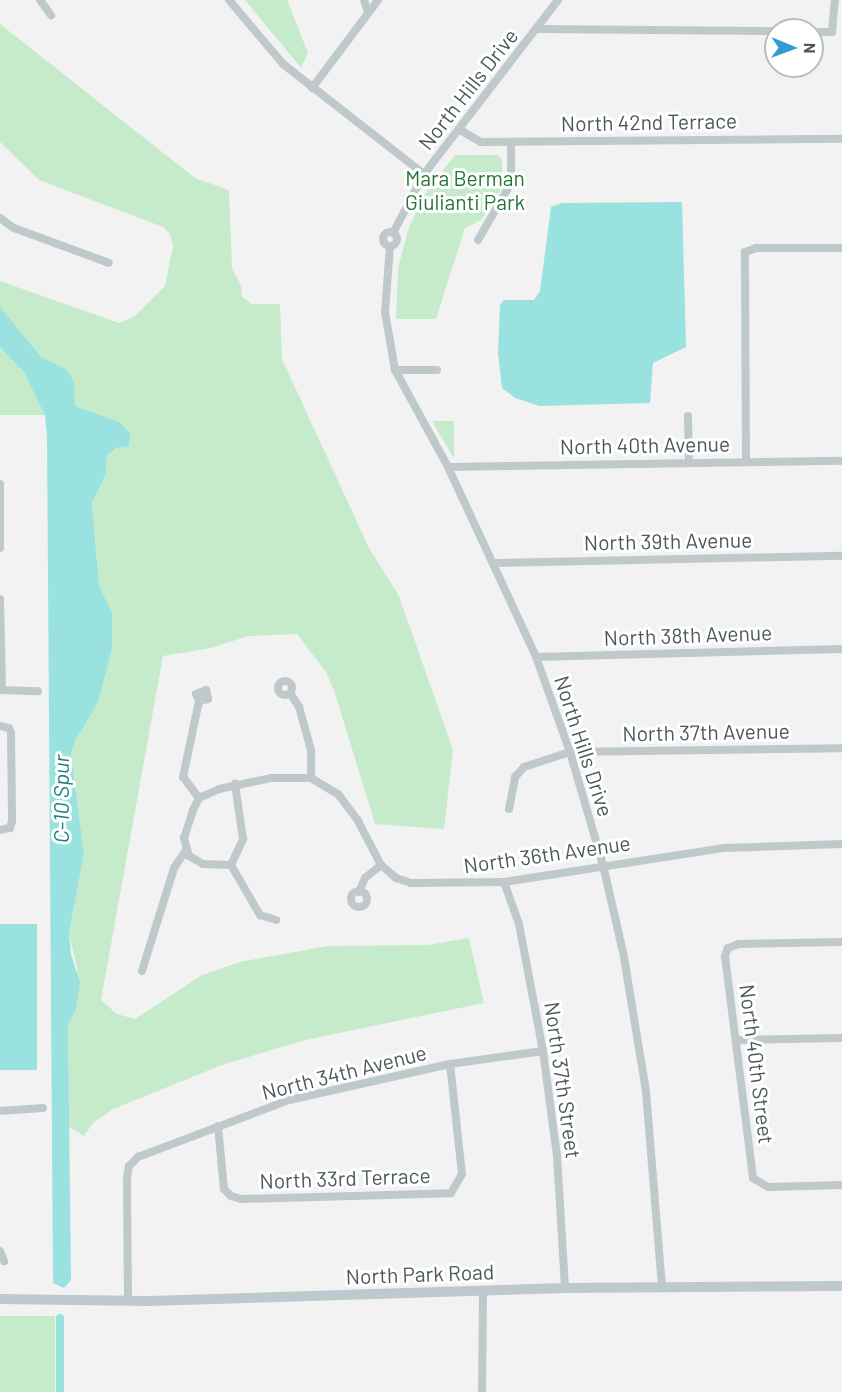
<!DOCTYPE html>
<html>
<head>
<meta charset="utf-8">
<style>
	body { margin:0 }
	#map { position:relative; width:842px; height:1392px; overflow:hidden; background:#f3f2f2; font-family:Barlow,sans-serif }
	div>[style] { position:absolute }
	[style*='--x'] { left:calc(var(--x)*1px); top:calc(var(--y)*1px); width:calc(var(--w)*1px); rotate:calc(var(--a)*1deg) }
	.green>* { inset:0; background:#c6ebcb; transform-origin:0 0 }
	.water>* { inset:0; background:#99e2df; transform-origin:0 0 }
	.canal>* { height:8px; margin:-4px; padding:0 4px; transform-origin:4px; border-radius:4px; background:#99e2df }
	.street>* { height:8px; margin:-4px; padding:0 4px; transform-origin:4px; border-radius:4px; background:#bfc9cc }
	.street>.ring { margin:-4px; padding:0; box-sizing:content-box; background:none; border:8px solid #bfc9cc; border-radius:50% }
	.secondary>* { height:10px; margin:-5px; padding:0 5px; transform-origin:5px; border-radius:5px; background:#bdc9cd }
	span { translate:-50% -50%; white-space:nowrap; text-align:center; line-height:1.15; -webkit-text-stroke:6px #fff; paint-order:stroke }
	.street-label { font-size:21px; color:#4b595d }
	.park-label { font-size:21px; color:#247638 }
	.water-label { font-size:22px; color:#1c807c; font-style:italic }
	.north { position:absolute; left:764px; top:18px; width:60px; height:60px; box-sizing:border-box; background:#fff; border:2px solid #b7bdbe; border-radius:50%; rotate:91deg; font-size:16px; font-weight:700; line-height:24px; text-align:center; color:#4b595d }
	.north::after { content:''; display:block; margin:auto; width:21px; height:27px; background:#309dcf; clip-path:polygon(50% 0,100% 100%,50% 72%,0 100%) }
</style>
</head>
<body>
<div id="map">
	<div class="green">
		<div style="clip-path:polygon(245px 0,287px 0,308px 53px,301px 68px)"></div>
		<div style="clip-path:polygon(0 24px,195px 178px,229px 190px,232px 268px,241px 286px,242px 297px,252px 304px,280px 304px,282px 359px,369px 548px,399px 596px,453px 750px,444px 829px,375px 824px,335px 693px,326px 672px,297px 634px,248px 636px,211px 648px,163px 656px,101px 1000px,117px 1014px,135px 1019px,202px 975px,240px 962px,328px 946px,428px 945px,469px 938px,484px 1003px,305px 1040px,222px 1065px,113px 1109px,93px 1123px,84px 1136px,69px 1127px,68px 1026px,76px 1009px,77px 968px,69px 934px,84px 853px,71px 754px,75px 741px,98px 703px,112px 613px,99px 585px,92px 503px,106px 474px,107px 456px,116px 448px,120px 422px,75px 406px,45px 415px,0 415px,0 281px,119px 323px,135px 316px,165px 286px,173px 246px,170px 234px,163px 227px,39px 180px,0 142px)"></div>
		<div style="clip-path:polygon(455px 155px,497px 155px,502px 159px,502px 188px,481px 220px,465px 228px,436px 319px,396px 319px,398px 268px,409px 227px,426px 192px)"></div>
		<div style="clip-path:polygon(432px 421px,454px 421px,454px 457px,453px 457px)"></div>
		<div style="left:55px;top:1316px;width:76px;height:55px;rotate:90deg"></div>
	</div>
	<div class="water">
		<div style="clip-path:polygon(682px 202px,686px 347px,653px 363px,650px 403px,539px 406px,515px 398px,502px 388px,498px 353px,500px 305px,504px 300px,534px 300px,540px 291px,551px 207px,562px 203px)"></div>
		<div style="clip-path:polygon(0 307px,41px 357px,67px 370px,74px 382px,75px 406px,120px 422px,130px 433px,129px 446px,116px 448px,107px 456px,106px 474px,92px 503px,99px 585px,112px 613px,112px 648px,98px 703px,75px 741px,71px 754px,84px 853px,69px 934px,71px 954px,80px 983px,76px 1009px,68px 1026px,71px 1280px,64px 1288px,53px 1283px,47px 437px,45px 415px,24px 372px,0 347px)"></div>
		<div style="left:0;top:924px;width:37px;height:146px"></div>
	</div>
	<div class="canal">
		<div style="--x:60;--y:1318;--w:74;--a:90"></div>
	</div>
	<div class="street">
		<div style="--x:40;--y:0;--w:19;--a:54"></div>
		<div style="--x:229;--y:0;--w:84;--a:49.8"></div>
		<div style="--x:283;--y:64;--w:179;--a:38"></div>
		<div style="--x:364;--y:0;--w:13;--a:72"></div>
		<div style="--x:537;--y:29;--w:239;--a:0.5"></div>
		<div style="--x:812;--y:32;--w:20;--a:0"></div>
		<div style="--x:832;--y:32;--w:32;--a:-85"></div>
		<div style="--x:312;--y:88;--w:110;--a:-53.1"></div>
		<div style="--x:460;--y:130;--w:24;--a:30"></div>
		<div style="--x:481;--y:142;--w:361;--a:-0.5"></div>
		<div style="--x:0;--y:218;--w:17;--a:36"></div>
		<div style="--x:14;--y:228;--w:101;--a:20.2"></div>
		<div class="ring" style="left:383px;top:232px;width:6px;height:6px"></div>
		<div style="--x:393;--y:233;--w:67;--a:-62.3"></div>
		<div style="--x:424;--y:174;--w:220;--a:-52.4"></div>
		<div style="--x:478;--y:240;--w:66;--a:-59.9"></div>
		<div style="--x:511;--y:183;--w:41;--a:-90"></div>
		<div style="--x:390;--y:246;--w:66;--a:94.3"></div>
		<div style="--x:385;--y:312;--w:59;--a:80.2"></div>
		<div style="--x:395;--y:370;--w:111;--a:61.3"></div>
		<div style="--x:448;--y:467;--w:209;--a:65.1"></div>
		<div style="--x:536;--y:657;--w:101;--a:70.3"></div>
		<div style="--x:570;--y:752;--w:118;--a:73.7"></div>
		<div style="--x:603;--y:865;--w:94;--a:77.1"></div>
		<div style="--x:624;--y:957;--w:137;--a:80.7"></div>
		<div style="--x:646;--y:1092;--w:195;--a:85.3"></div>
		<div style="--x:395;--y:370;--w:42;--a:0"></div>
		<div style="--x:688;--y:416;--w:46;--a:88.8"></div>
		<div style="--x:746;--y:461;--w:209;--a:-90.3"></div>
		<div style="--x:745;--y:252;--w:12;--a:-20"></div>
		<div style="--x:756;--y:248;--w:86;--a:0"></div>
		<div style="--x:448;--y:467;--w:394;--a:-0.9"></div>
		<div style="--x:0;--y:484;--w:64;--a:90"></div>
		<div style="--x:494;--y:563;--w:348;--a:-1.2"></div>
		<div style="--x:0;--y:599;--w:91;--a:88.7"></div>
		<div style="--x:536;--y:657;--w:306;--a:-1.5"></div>
		<div class="ring" style="left:278px;top:681px;width:6px;height:6px"></div>
		<div style="--x:0;--y:690;--w:38;--a:2"></div>
		<div style="--x:290;--y:693;--w:17;--a:57"></div>
		<div style="--x:299;--y:707;--w:45;--a:74.4"></div>
		<div style="--x:311;--y:750;--w:28;--a:90"></div>
		<div style="--x:0;--y:726;--w:9;--a:13"></div>
		<div style="--x:9;--y:728;--w:5;--a:68"></div>
		<div style="--x:11;--y:733;--w:88;--a:89.3"></div>
		<div style="--x:12;--y:821;--w:7;--a:106"></div>
		<div style="--x:10;--y:828;--w:10;--a:169"></div>
		<div style="--x:199;--y:798;--w:26;--a:-127"></div>
		<div style="--x:183;--y:777;--w:78;--a:-78.1"></div>
		<div style="--x:199;--y:701;--w:8;--a:-113"></div>
		<div style="--x:196;--y:694;--w:11;--a:-22"></div>
		<div style="--x:206;--y:690;--w:9;--a:77"></div>
		<div style="--x:208;--y:699;--w:9;--a:167"></div>
		<div style="--x:509;--y:809;--w:33;--a:-79"></div>
		<div style="--x:515;--y:777;--w:13;--a:-48"></div>
		<div style="--x:524;--y:767;--w:48;--a:-18.1"></div>
		<div style="--x:570;--y:752;--w:272;--a:-0.8"></div>
		<div style="--x:231;--y:865;--w:28;--a:-178"></div>
		<div style="--x:203;--y:864;--w:16;--a:-150"></div>
		<div style="--x:189;--y:856;--w:19;--a:-106"></div>
		<div style="--x:184;--y:838;--w:29;--a:-72"></div>
		<div style="--x:193;--y:810;--w:13;--a:-63"></div>
		<div style="--x:199;--y:798;--w:22;--a:-24"></div>
		<div style="--x:219;--y:789;--w:53;--a:-11.9"></div>
		<div style="--x:271;--y:778;--w:40;--a:0"></div>
		<div style="--x:311;--y:778;--w:31;--a:31"></div>
		<div style="--x:338;--y:794;--w:34;--a:53"></div>
		<div style="--x:358;--y:821;--w:50;--a:62.4"></div>
		<div style="--x:381;--y:865;--w:20;--a:41"></div>
		<div style="--x:396;--y:878;--w:16;--a:18"></div>
		<div style="--x:411;--y:883;--w:93;--a:-0.6"></div>
		<div style="--x:504;--y:882;--w:223;--a:-8.8"></div>
		<div style="--x:724;--y:848;--w:118;--a:-1.9"></div>
		<div style="--x:231;--y:865;--w:29;--a:-65"></div>
		<div style="--x:243;--y:839;--w:56;--a:-98.3"></div>
		<div style="--x:231;--y:865;--w:58;--a:59.9"></div>
		<div style="--x:260;--y:915;--w:17;--a:17"></div>
		<div style="--x:504;--y:882;--w:45;--a:70.3"></div>
		<div style="--x:519;--y:924;--w:129;--a:79.3"></div>
		<div style="--x:543;--y:1051;--w:106;--a:82.4"></div>
		<div style="--x:557;--y:1156;--w:132;--a:86.5"></div>
		<div class="ring" style="left:351px;top:891px;width:8px;height:8px"></div>
		<div style="--x:359;--y:892;--w:15;--a:-67"></div>
		<div style="--x:365;--y:878;--w:21;--a:-39"></div>
		<div style="--x:842;--y:942;--w:103;--a:178.9"></div>
		<div style="--x:739;--y:944;--w:12;--a:160"></div>
		<div style="--x:728;--y:948;--w:9;--a:111"></div>
		<div style="--x:725;--y:956;--w:224;--a:82.8"></div>
		<div style="--x:753;--y:1178;--w:17;--a:31"></div>
		<div style="--x:768;--y:1187;--w:74;--a:-1.5"></div>
		<div style="--x:142;--y:971;--w:108;--a:-72.7"></div>
		<div style="--x:174;--y:868;--w:22;--a:-56"></div>
		<div style="--x:736;--y:1040;--w:106;--a:-1.1"></div>
		<div style="--x:0;--y:1111;--w:43;--a:-4"></div>
		<div style="--x:218;--y:1126;--w:63;--a:84.6"></div>
		<div style="--x:224;--y:1189;--w:10;--a:45"></div>
		<div style="--x:231;--y:1196;--w:10;--a:17"></div>
		<div style="--x:241;--y:1199;--w:210;--a:-1.6"></div>
		<div style="--x:451;--y:1193;--w:22;--a:-60"></div>
		<div style="--x:462;--y:1174;--w:111;--a:-96.2"></div>
		<div style="--x:0;--y:1251;--w:11;--a:68"></div>
		<div style="--x:128;--y:1301;--w:123;--a:-90.5"></div>
		<div style="--x:127;--y:1178;--w:12;--a:-81"></div>
		<div style="--x:129;--y:1166;--w:13;--a:-45"></div>
		<div style="--x:138;--y:1157;--w:161;--a:-20.7"></div>
		<div style="--x:289;--y:1100;--w:165;--a:-12.6"></div>
		<div style="--x:450;--y:1064;--w:94;--a:-8"></div>
		<div style="--x:482;--y:1392;--w:101;--a:-89.4"></div>
	</div>
	<div class="secondary">
		<div style="--x:0;--y:1299;--w:149;--a:0.8"></div>
		<div style="--x:149;--y:1301;--w:416;--a:-1.8"></div>
		<div style="--x:565;--y:1288;--w:277;--a:-0.4"></div>
	</div>
	<div class="street-label">
		<span style="left:468px;top:89px;rotate:-52deg">North Hills Drive</span>
		<span style="left:649px;top:122px;rotate:-1deg">North 42nd Terrace</span>
		<span style="left:645px;top:445px;rotate:-1deg">North 40th Avenue</span>
		<span style="left:668px;top:541px;rotate:-1deg">North 39th Avenue</span>
		<span style="left:688px;top:635px;rotate:-2deg">North 38th Avenue</span>
		<span style="left:706px;top:732px;rotate:-1deg">North 37th Avenue</span>
		<span style="left:584px;top:746px;rotate:72deg">North Hills Drive</span>
		<span style="left:547px;top:854px;rotate:-8deg">North 36th Avenue</span>
		<span style="left:757px;top:1064px;rotate:83deg">North 40th Street</span>
		<span style="left:344px;top:1072px;rotate:-14deg">North 34th Avenue</span>
		<span style="left:563px;top:1080px;rotate:82deg">North 37th Street</span>
		<span style="left:345px;top:1178px;rotate:-2deg">North 33rd Terrace</span>
		<span style="left:420px;top:1274px;rotate:-2deg">North Park Road</span>
	</div>
	<div class="park-label">
		<span style="left:465px;top:190px">Mara Berman<br>Giulianti Park</span>
	</div>
	<div class="water-label">
		<span style="left:61px;top:799px;rotate:-90deg">C-10 Spur</span>
	</div>
	<div class="north">N</div>
</div>
</body>
</html>
